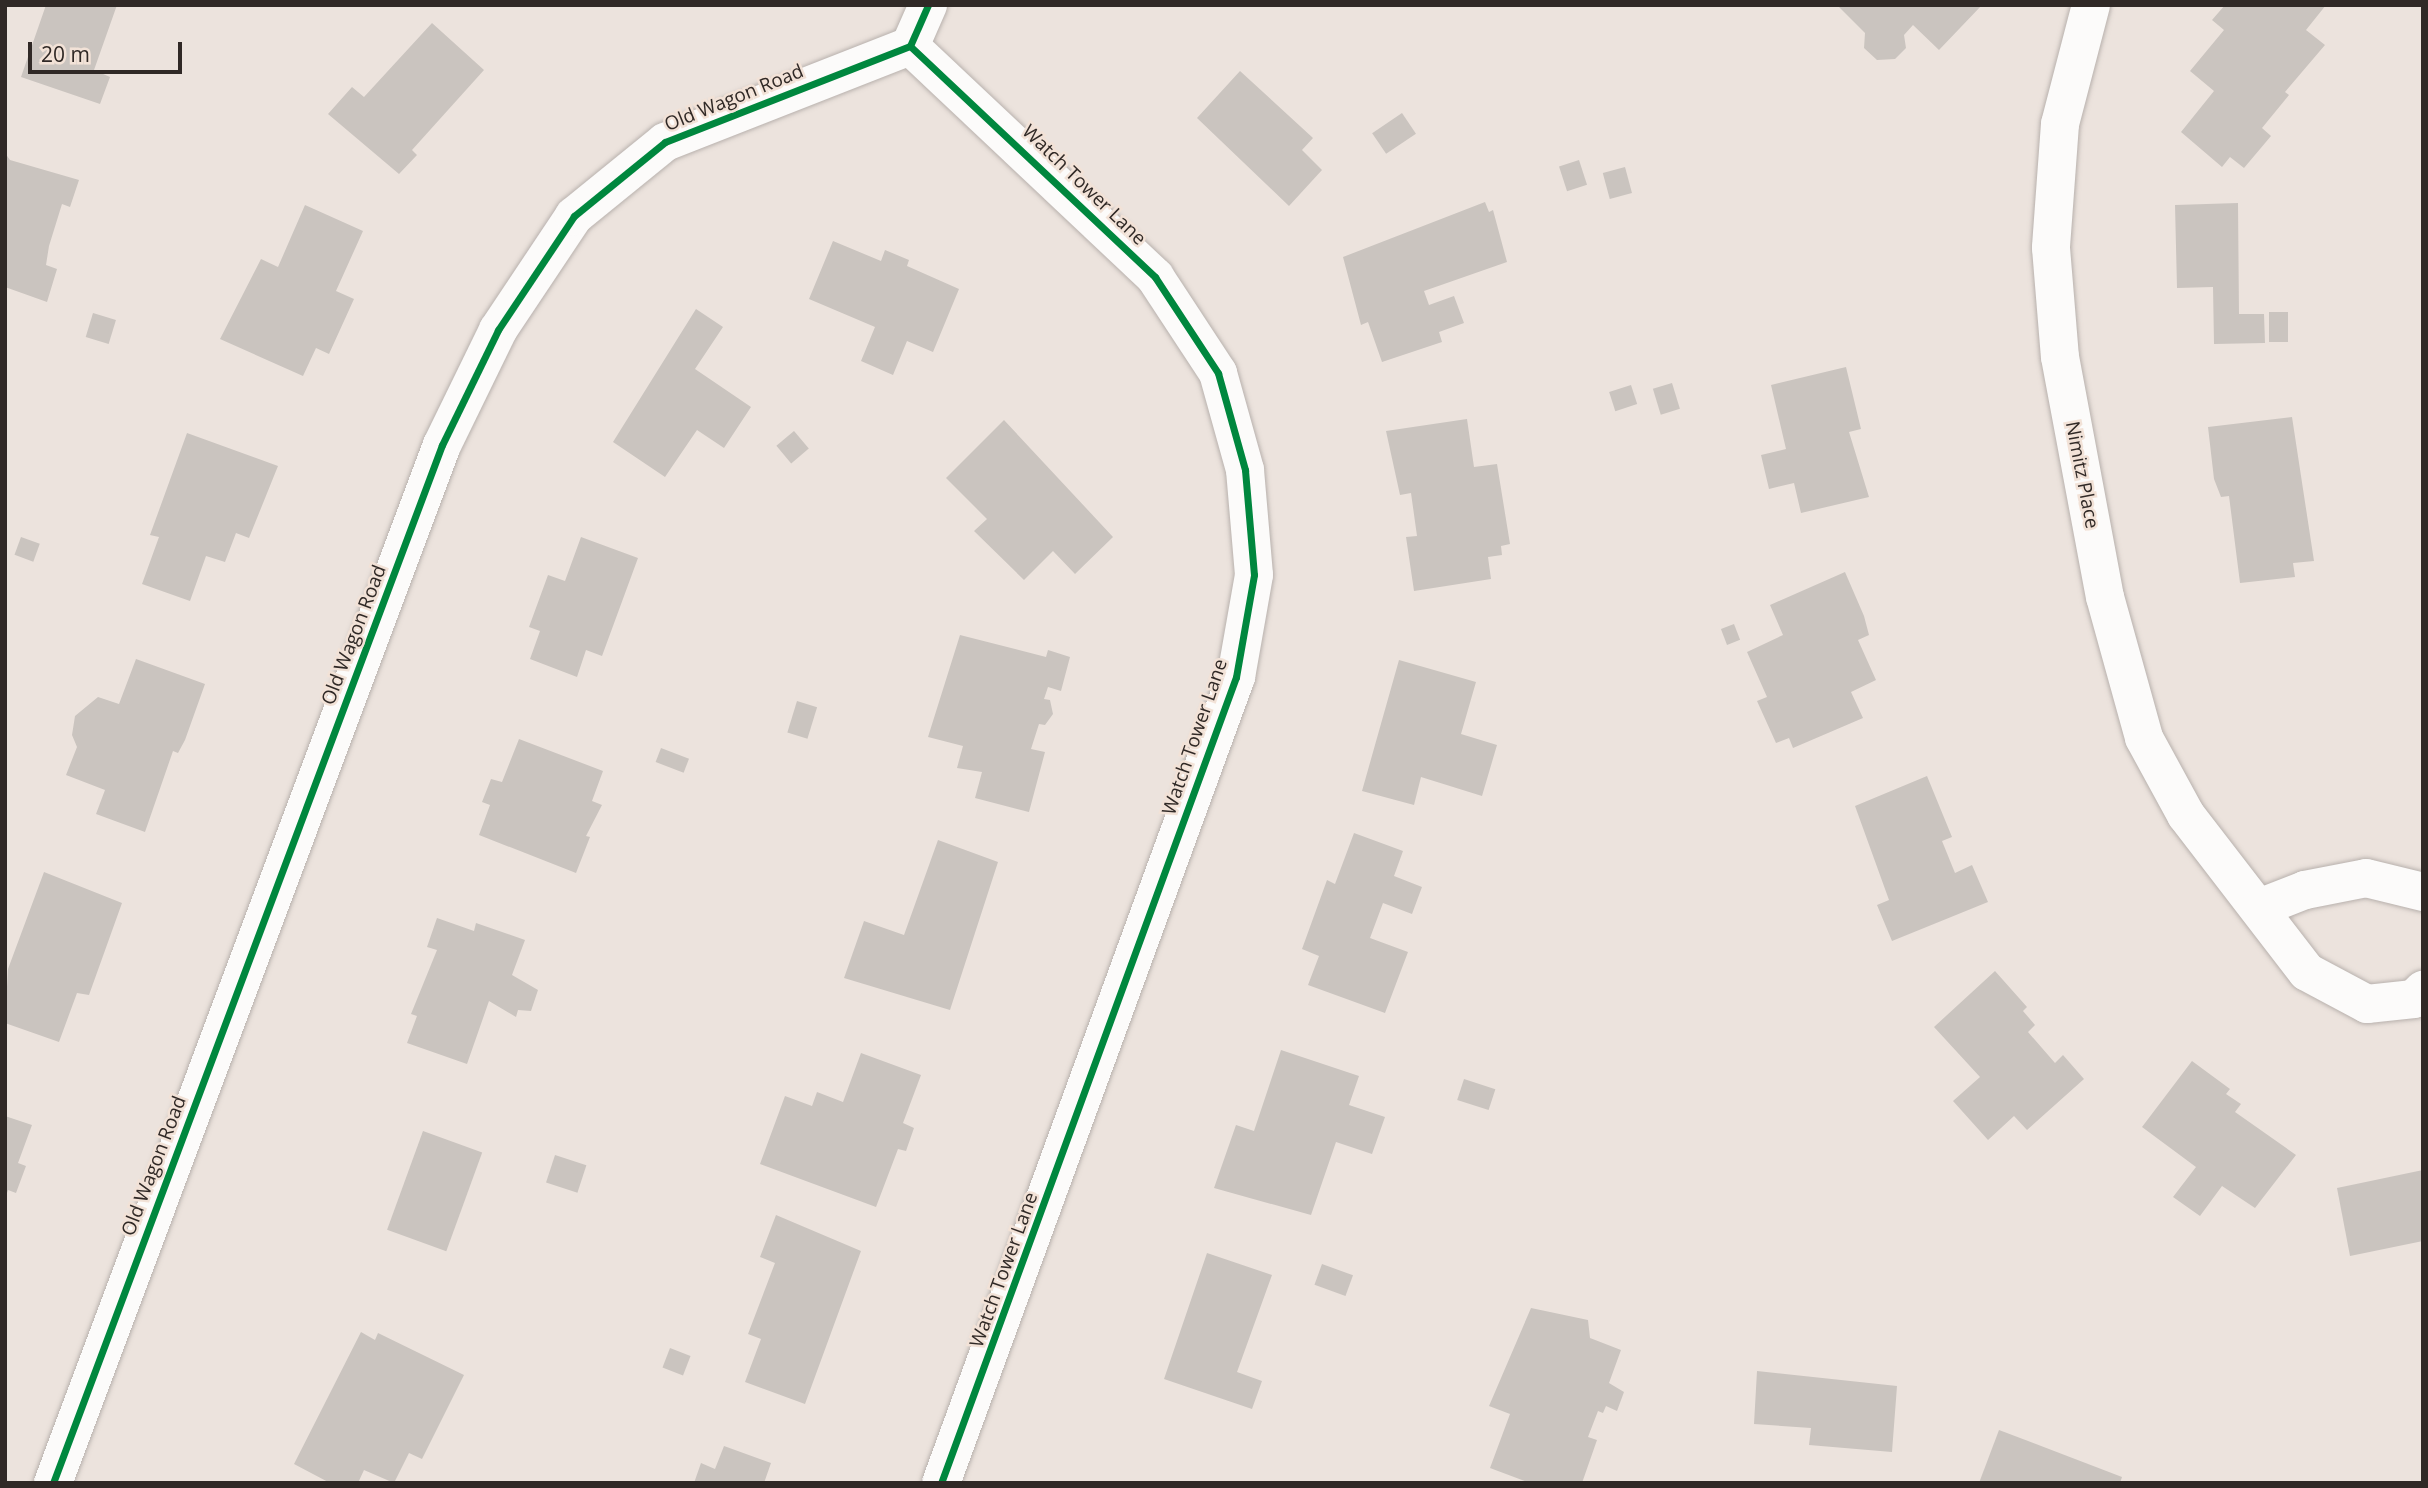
<!DOCTYPE html>
<html>
<head>
<meta charset="utf-8">
<style>
	body { margin:0 }
	#map { position:relative; width:2428px; height:1488px; overflow:hidden; background:#ece3dd; font-family:"Open Sans",sans-serif }
	div>[style] { position:absolute }
	[style*='--x'] { left:calc(var(--x)*1px); top:calc(var(--y)*1px); width:calc(var(--w)*1px); rotate:calc(var(--a)*1deg) }
	.building>* { inset:0; background:#cac4bf; transform-origin:0 0 }
	.roads { filter:drop-shadow(0 0 2px #b8b1ad) drop-shadow(0 0 2px #b8b1ad) }
	.minor>* { height:38px; margin:-19px; padding:0 19px; transform-origin:19px; border-radius:19px; background:#fcfbfa }
	.cycleway>* { height:7px; margin:-3.5px; padding:0 3.5px; transform-origin:3.5px; border-radius:3.5px; background:#00873e }
	span { translate:-50% -50%; white-space:nowrap; text-align:center; line-height:1.15; -webkit-text-stroke:5px #f2e2d7; paint-order:stroke }
	.street-label { font-size:19px; color:#302926 }
	.frame { position:absolute; inset:0; border:7px solid #302926; pointer-events:none }
	.scale { position:absolute; left:28px; top:42px; width:154px; height:32px; box-sizing:border-box; border:4px solid #302926; border-top:0; padding-left:9px; font-size:21px; line-height:24px; white-space:nowrap; color:#302926; -webkit-text-stroke:5px #f2e2d7; paint-order:stroke }
</style>
</head>
<body>
<div id="map">
	<div class="building">
		<div style="clip-path:polygon(46px 5px,117px 5px,94px 70px,110px 77px,100px 104px,21px 77px)"></div>
		<div style="clip-path:polygon(1837px 5px,1982px 5px,1939px 50px,1913px 25px,1904px 35px,1906px 48px,1895px 59px,1877px 60px,1864px 48px,1865px 33px)"></div>
		<div style="clip-path:polygon(2225px 5px,2326px 5px,2306px 30px,2325px 45px,2285px 92px,2289px 95px,2262px 128px,2271px 136px,2244px 168px,2230px 157px,2222px 167px,2181px 132px,2214px 91px,2190px 71px,2224px 30px,2212px 20px)"></div>
		<div style="clip-path:polygon(432px 23px,484px 70px,412px 150px,417px 155px,399px 174px,328px 114px,352px 87px,364px 97px)"></div>
		<div style="clip-path:polygon(1240px 71px,1313px 138px,1302px 150px,1322px 170px,1289px 206px,1197px 118px)"></div>
		<div style="left:1402px;top:113px;width:25px;height:36px;rotate:56deg"></div>
		<div style="clip-path:polygon(5px 153px,10px 160px,79px 180px,70px 207px,62px 204px,49px 246px,46px 265px,57px 269px,47px 302px,5px 287px)"></div>
		<div style="left:1579px;top:160px;width:26px;height:21px;rotate:72deg"></div>
		<div style="left:1625px;top:167px;width:27px;height:23px;rotate:75deg"></div>
		<div style="clip-path:polygon(1485px 202px,1489px 212px,1493px 210px,1507px 262px,1424px 291px,1429px 305px,1454px 296px,1464px 323px,1439px 332px,1442px 342px,1382px 362px,1368px 322px,1361px 325px,1343px 257px)"></div>
		<div style="clip-path:polygon(2238px 203px,2239px 314px,2264px 314px,2265px 343px,2214px 344px,2213px 287px,2177px 288px,2175px 205px)"></div>
		<div style="clip-path:polygon(305px 205px,363px 231px,336px 291px,354px 299px,329px 354px,316px 348px,303px 376px,220px 339px,261px 259px,278px 267px)"></div>
		<div style="clip-path:polygon(833px 241px,881px 261px,885px 250px,909px 260px,907px 266px,959px 289px,933px 352px,907px 341px,893px 375px,861px 361px,875px 327px,809px 299px)"></div>
		<div style="clip-path:polygon(696px 309px,723px 327px,695px 369px,751px 407px,724px 448px,697px 430px,665px 477px,613px 442px)"></div>
		<div style="left:2269px;top:312px;width:19px;height:30px"></div>
		<div style="left:93px;top:313px;width:24px;height:25px;rotate:17deg"></div>
		<div style="clip-path:polygon(1846px 367px,1861px 429px,1849px 432px,1869px 497px,1801px 513px,1794px 483px,1769px 489px,1761px 455px,1786px 449px,1771px 385px)"></div>
		<div style="left:1672px;top:383px;width:27px;height:20px;rotate:73deg"></div>
		<div style="left:1631px;top:385px;width:20px;height:23px;rotate:72deg"></div>
		<div style="clip-path:polygon(2292px 417px,2314px 561px,2293px 563px,2295px 577px,2240px 583px,2229px 496px,2221px 497px,2214px 479px,2208px 427px)"></div>
		<div style="clip-path:polygon(1467px 419px,1474px 467px,1497px 464px,1510px 544px,1501px 546px,1502px 555px,1488px 557px,1491px 579px,1414px 591px,1406px 537px,1417px 536px,1411px 493px,1400px 495px,1386px 431px)"></div>
		<div style="clip-path:polygon(1004px 420px,1113px 537px,1075px 574px,1053px 551px,1024px 580px,974px 531px,987px 519px,946px 478px)"></div>
		<div style="left:794px;top:431px;width:23px;height:23px;rotate:50deg"></div>
		<div style="clip-path:polygon(187px 433px,278px 466px,249px 538px,236px 533px,225px 562px,206px 556px,190px 601px,142px 584px,159px 537px,150px 535px)"></div>
		<div style="left:21px;top:537px;width:20px;height:19px;rotate:20deg"></div>
		<div style="clip-path:polygon(581px 537px,638px 558px,602px 656px,586px 650px,577px 677px,530px 659px,540px 631px,529px 627px,548px 575px,565px 581px)"></div>
		<div style="clip-path:polygon(1845px 572px,1864px 616px,1869px 635px,1858px 640px,1876px 680px,1851px 692px,1863px 718px,1793px 748px,1789px 738px,1776px 743px,1757px 701px,1767px 697px,1747px 652px,1783px 635px,1770px 605px)"></div>
		<div style="left:1734px;top:624px;width:17px;height:14px;rotate:69deg"></div>
		<div style="clip-path:polygon(960px 635px,1046px 657px,1048px 650px,1070px 657px,1061px 691px,1048px 687px,1044px 699px,1050px 700px,1053px 714px,1045px 725px,1039px 724px,1031px 749px,1045px 752px,1029px 812px,975px 798px,982px 772px,957px 768px,963px 746px,928px 737px)"></div>
		<div style="clip-path:polygon(136px 659px,205px 684px,185px 740px,178px 753px,173px 751px,145px 832px,96px 814px,105px 790px,66px 775px,77px 747px,72px 735px,75px 716px,98px 697px,119px 704px)"></div>
		<div style="clip-path:polygon(1399px 660px,1476px 682px,1461px 734px,1497px 745px,1482px 796px,1421px 777px,1414px 805px,1362px 791px)"></div>
		<div style="left:797px;top:701px;width:21px;height:33px;rotate:17deg"></div>
		<div style="clip-path:polygon(519px 739px,603px 771px,592px 801px,602px 805px,586px 836px,590px 837px,576px 873px,479px 835px,490px 805px,482px 802px,491px 779px,502px 782px)"></div>
		<div style="left:661px;top:748px;width:30px;height:15px;rotate:21deg"></div>
		<div style="clip-path:polygon(1927px 776px,1952px 837px,1942px 841px,1955px 873px,1972px 865px,1988px 902px,1892px 941px,1877px 905px,1889px 900px,1855px 806px)"></div>
		<div style="clip-path:polygon(1354px 833px,1403px 851px,1394px 876px,1422px 887px,1412px 914px,1383px 903px,1370px 938px,1408px 952px,1385px 1013px,1308px 985px,1319px 956px,1302px 949px,1327px 880px,1335px 884px)"></div>
		<div style="clip-path:polygon(938px 840px,998px 862px,950px 1010px,844px 978px,864px 921px,904px 935px)"></div>
		<div style="clip-path:polygon(44px 872px,122px 903px,89px 995px,77px 993px,59px 1042px,5px 1023px,8px 969px)"></div>
		<div style="clip-path:polygon(437px 918px,474px 931px,476px 923px,525px 940px,512px 975px,538px 990px,531px 1011px,518px 1010px,516px 1017px,489px 1001px,467px 1064px,407px 1043px,417px 1016px,411px 1014px,437px 950px,427px 947px)"></div>
		<div style="clip-path:polygon(1995px 971px,2027px 1007px,2023px 1011px,2035px 1025px,2028px 1032px,2055px 1063px,2063px 1055px,2084px 1079px,2027px 1130px,2014px 1116px,1988px 1140px,1953px 1101px,1980px 1077px,1934px 1027px)"></div>
		<div style="clip-path:polygon(1281px 1050px,1359px 1076px,1349px 1105px,1385px 1117px,1372px 1154px,1336px 1142px,1311px 1215px,1214px 1188px,1236px 1125px,1254px 1131px)"></div>
		<div style="clip-path:polygon(861px 1053px,921px 1075px,903px 1123px,914px 1128px,906px 1151px,898px 1149px,876px 1207px,760px 1164px,785px 1096px,812px 1106px,817px 1092px,843px 1102px)"></div>
		<div style="clip-path:polygon(2192px 1061px,2230px 1089px,2226px 1094px,2241px 1104px,2235px 1112px,2296px 1155px,2255px 1208px,2222px 1186px,2200px 1216px,2173px 1197px,2196px 1167px,2142px 1127px)"></div>
		<div style="left:1464px;top:1079px;width:33px;height:22px;rotate:18deg"></div>
		<div style="clip-path:polygon(5px 1116px,32px 1125px,18px 1163px,26px 1166px,16px 1193px,8px 1190px,6px 1196px)"></div>
		<div style="left:423px;top:1131px;width:63px;height:105px;rotate:20deg"></div>
		<div style="left:555px;top:1155px;width:33px;height:29px;rotate:18deg"></div>
		<div style="clip-path:polygon(2423px 1170px,2423px 1241px,2350px 1256px,2337px 1188px)"></div>
		<div style="clip-path:polygon(776px 1215px,861px 1251px,805px 1404px,745px 1382px,761px 1339px,748px 1334px,775px 1263px,760px 1257px)"></div>
		<div style="clip-path:polygon(1207px 1253px,1272px 1275px,1237px 1372px,1262px 1381px,1252px 1409px,1164px 1379px)"></div>
		<div style="left:1322px;top:1264px;width:33px;height:22px;rotate:20deg"></div>
		<div style="clip-path:polygon(1531px 1308px,1588px 1320px,1590px 1338px,1621px 1350px,1609px 1383px,1624px 1392px,1617px 1411px,1606px 1406px,1603px 1413px,1598px 1411px,1588px 1437px,1597px 1440px,1582px 1483px,1530px 1483px,1490px 1468px,1510px 1414px,1489px 1406px)"></div>
		<div style="clip-path:polygon(361px 1332px,375px 1340px,378px 1333px,464px 1375px,422px 1459px,409px 1453px,394px 1483px,364px 1470px,358px 1483px,330px 1483px,294px 1464px)"></div>
		<div style="left:670px;top:1348px;width:22px;height:21px;rotate:21deg"></div>
		<div style="clip-path:polygon(1757px 1371px,1897px 1386px,1892px 1452px,1809px 1445px,1811px 1428px,1754px 1424px)"></div>
		<div style="clip-path:polygon(1999px 1430px,2122px 1477px,2120px 1483px,1979px 1483px)"></div>
		<div style="clip-path:polygon(724px 1446px,771px 1463px,764px 1483px,694px 1483px,701px 1463px,715px 1469px)"></div>
	</div>
	<div class="roads">
		<div class="minor">
			<div style="--x:2091;--y:5;--w:123;--a:104.6"></div>
			<div style="--x:2060;--y:124;--w:124;--a:94.2"></div>
			<div style="--x:2051;--y:248;--w:109;--a:85.3"></div>
			<div style="--x:2060;--y:357;--w:244;--a:79.4"></div>
			<div style="--x:2105;--y:597;--w:146;--a:74.5"></div>
			<div style="--x:2144;--y:738;--w:88;--a:61.4"></div>
			<div style="--x:2186;--y:815;--w:198;--a:52.4"></div>
			<div style="--x:2307;--y:972;--w:68;--a:28.1"></div>
			<div style="--x:2367;--y:1004;--w:47;--a:-6.1"></div>
			<div style="--x:2414;--y:999;--w:13;--a:-45"></div>
			<div style="--x:910;--y:46;--w:337;--a:43.3"></div>
			<div style="--x:1155;--y:277;--w:115;--a:56.7"></div>
			<div style="--x:1218;--y:373;--w:101;--a:74.4"></div>
			<div style="--x:1245;--y:470;--w:105;--a:85.1"></div>
			<div style="--x:1254;--y:575;--w:104;--a:100"></div>
			<div style="--x:1236;--y:677;--w:858;--a:110.1"></div>
			<div style="--x:2259;--y:908;--w:49;--a:-21.4"></div>
			<div style="--x:2305;--y:890;--w:62;--a:-11.1"></div>
			<div style="--x:2366;--y:878;--w:59;--a:13.8"></div>
			<div style="--x:53;--y:1483;--w:1108;--a:-69.46"></div>
			<div style="--x:442;--y:445;--w:128;--a:-64"></div>
			<div style="--x:498;--y:330;--w:137;--a:-56.3"></div>
			<div style="--x:574;--y:216;--w:117;--a:-39.1"></div>
			<div style="--x:665;--y:142;--w:263;--a:-21.4"></div>
			<div style="--x:910;--y:46;--w:45;--a:-66.3"></div>
		</div>
	</div>
	<div class="cycleway">
		<div style="--x:910;--y:46;--w:337;--a:43.3"></div>
		<div style="--x:1155;--y:277;--w:115;--a:56.7"></div>
		<div style="--x:1218;--y:373;--w:101;--a:74.4"></div>
		<div style="--x:1245;--y:470;--w:105;--a:85.1"></div>
		<div style="--x:1254;--y:575;--w:104;--a:100"></div>
		<div style="--x:1236;--y:677;--w:858;--a:110.1"></div>
		<div style="--x:53;--y:1483;--w:1108;--a:-69.46"></div>
		<div style="--x:442;--y:445;--w:128;--a:-64"></div>
		<div style="--x:498;--y:330;--w:137;--a:-56.3"></div>
		<div style="--x:574;--y:216;--w:117;--a:-39.1"></div>
		<div style="--x:665;--y:142;--w:263;--a:-21.4"></div>
		<div style="--x:910;--y:46;--w:45;--a:-66.3"></div>
	</div>
	<div class="street-label">
		<span style="left:734px;top:98px;rotate:-22deg">Old Wagon Road</span>
		<span style="left:1084px;top:185px;rotate:44deg">Watch Tower Lane</span>
		<span style="left:2082px;top:475px;rotate:79deg">Nimitz Place</span>
		<span style="left:354px;top:635px;rotate:-69deg">Old Wagon Road</span>
		<span style="left:1195px;top:737px;rotate:-71deg">Watch Tower Lane</span>
		<span style="left:154px;top:1166px;rotate:-69deg">Old Wagon Road</span>
		<span style="left:1004px;top:1270px;rotate:-70deg">Watch Tower Lane</span>
	</div>
	<div class="frame"></div>
	<div class="scale">20 m</div>
</div>
</body>
</html>
